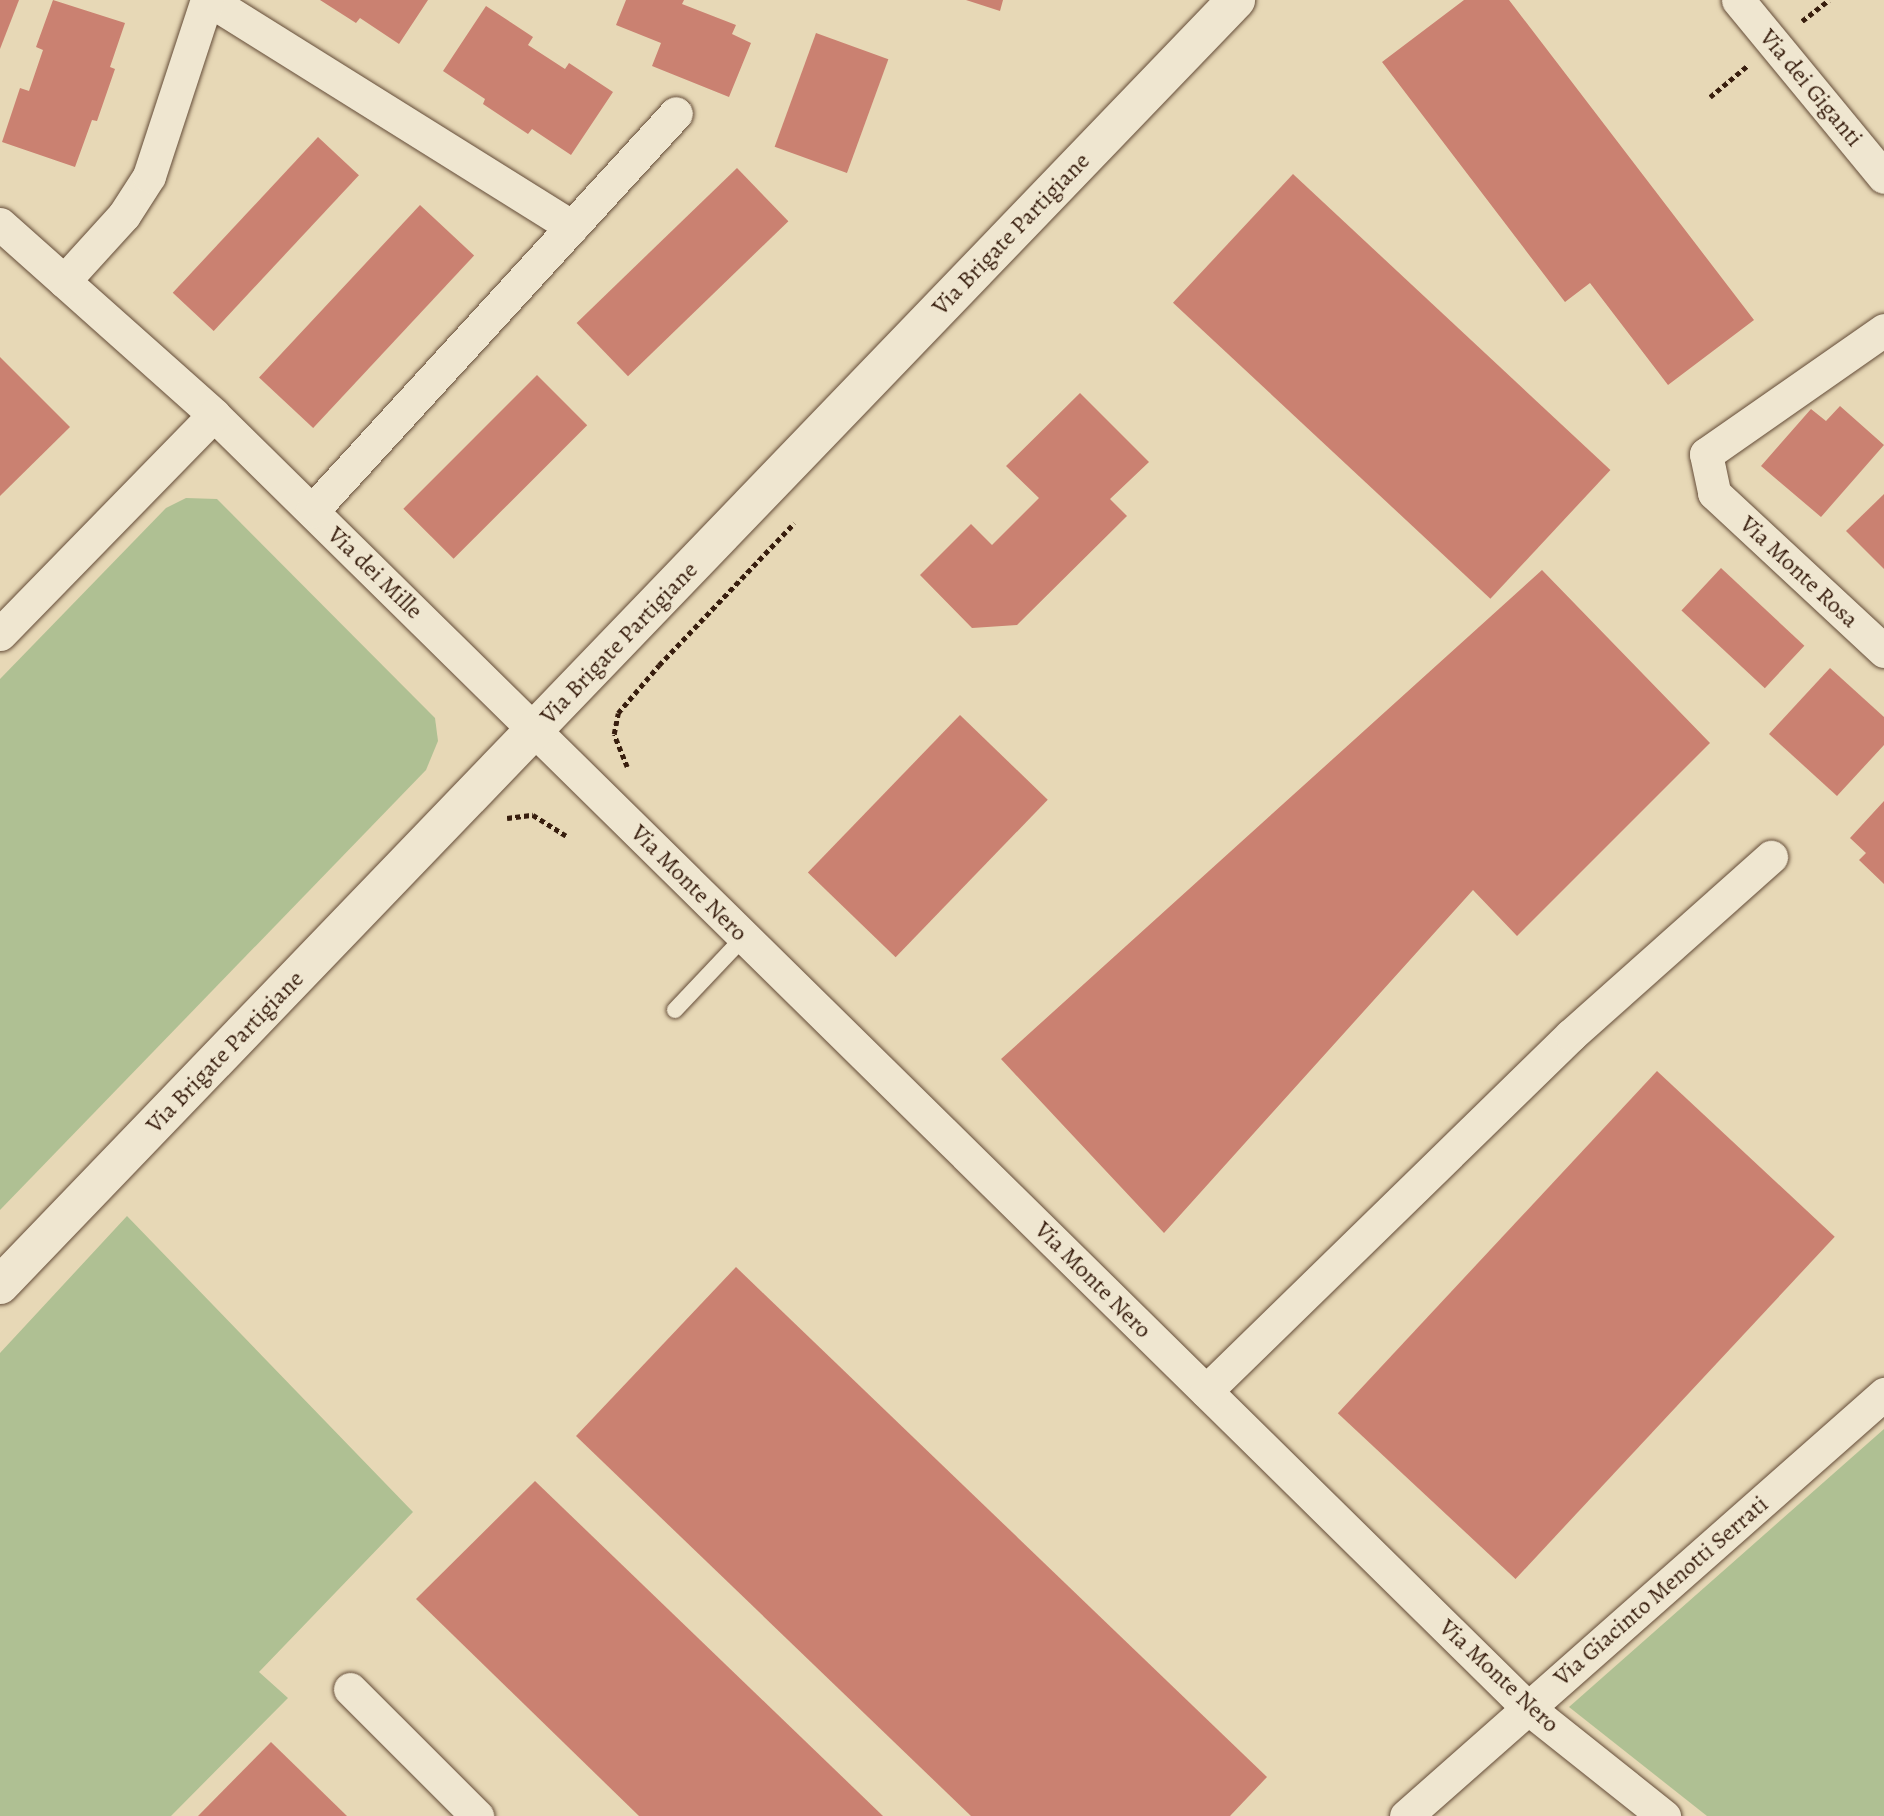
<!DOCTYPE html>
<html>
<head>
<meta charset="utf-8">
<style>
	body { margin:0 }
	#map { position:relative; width:1884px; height:1816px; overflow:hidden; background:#e7d8b6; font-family:Alegreya,serif }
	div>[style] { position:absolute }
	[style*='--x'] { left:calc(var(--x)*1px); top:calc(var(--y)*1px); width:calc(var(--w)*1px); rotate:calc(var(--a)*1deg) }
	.green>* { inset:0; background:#afc093 }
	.building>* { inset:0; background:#ca8171; transform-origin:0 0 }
	.path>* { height:4.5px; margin-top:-2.25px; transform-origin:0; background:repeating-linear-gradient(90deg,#381e0e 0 5px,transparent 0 8.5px) }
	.roads { filter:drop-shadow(0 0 2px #644c38) drop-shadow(0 0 2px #644c38) }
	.lane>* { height:16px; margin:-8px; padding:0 8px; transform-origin:8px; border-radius:8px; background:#efe6d0 }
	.street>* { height:33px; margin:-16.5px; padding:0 16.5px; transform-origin:16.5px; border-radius:16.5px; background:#efe6d0 }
	.secondary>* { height:38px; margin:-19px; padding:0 19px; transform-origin:19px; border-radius:19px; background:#efe6d0 }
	span { translate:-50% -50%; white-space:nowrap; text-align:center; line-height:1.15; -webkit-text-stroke:5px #efe6d0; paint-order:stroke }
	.street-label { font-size:24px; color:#381e0e }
</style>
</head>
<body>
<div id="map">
	<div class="green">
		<div style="clip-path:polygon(186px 498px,217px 499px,435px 718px,438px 741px,426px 770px,0 1210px,0 679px,166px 508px)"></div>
		<div style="clip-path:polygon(127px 1216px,413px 1512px,259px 1672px,288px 1698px,171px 1816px,0 1816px,0 1353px)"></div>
		<div style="clip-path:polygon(1884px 1429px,1884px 1816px,1707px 1816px,1569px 1707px)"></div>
	</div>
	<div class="building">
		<div style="clip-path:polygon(0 0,19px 0,0 49px)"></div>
		<div style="clip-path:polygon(53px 0,125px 23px,110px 67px,115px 69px,97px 121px,92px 120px,75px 167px,2px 142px,20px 88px,29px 91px,43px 50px,36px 47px)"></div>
		<div style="clip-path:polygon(320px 0,428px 0,399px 44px,360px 18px,356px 23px)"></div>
		<div style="clip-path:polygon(626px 0,684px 0,682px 4px,736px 25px,732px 34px,751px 43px,729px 97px,652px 66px,661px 43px,616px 25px)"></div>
		<div style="clip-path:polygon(966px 0,1003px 0,1000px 11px)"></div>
		<div style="clip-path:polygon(1464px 0,1509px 0,1754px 320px,1668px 385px,1590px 283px,1565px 302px,1382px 62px)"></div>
		<div style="clip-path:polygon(486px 6px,533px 37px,528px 45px,565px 69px,569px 63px,613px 92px,571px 155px,532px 129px,528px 134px,483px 104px,485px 99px,443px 71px)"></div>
		<div style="left:816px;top:33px;width:77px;height:121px;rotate:20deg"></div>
		<div style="left:318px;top:137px;width:56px;height:213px;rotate:43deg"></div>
		<div style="left:737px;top:168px;width:74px;height:223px;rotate:46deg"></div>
		<div style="left:1293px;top:174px;width:434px;height:176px;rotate:43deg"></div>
		<div style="left:420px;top:205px;width:74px;height:236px;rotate:43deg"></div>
		<div style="clip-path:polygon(0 357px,70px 427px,0 496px)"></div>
		<div style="left:537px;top:375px;width:71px;height:189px;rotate:45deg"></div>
		<div style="clip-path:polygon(1080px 393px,1149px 462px,1110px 499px,1127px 516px,1017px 625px,972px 628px,920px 575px,971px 524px,992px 545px,1039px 498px,1006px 466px)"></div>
		<div style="clip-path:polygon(1840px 406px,1884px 445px,1821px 517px,1761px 466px,1811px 409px,1826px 421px)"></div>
		<div style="clip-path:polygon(1884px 494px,1884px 569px,1846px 531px)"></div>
		<div style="left:1721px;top:568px;width:114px;height:58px;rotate:43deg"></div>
		<div style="clip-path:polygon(1542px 570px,1710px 743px,1517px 936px,1473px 890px,1164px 1233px,1001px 1059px)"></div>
		<div style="clip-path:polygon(1830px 668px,1884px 717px,1884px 745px,1837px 796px,1769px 734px)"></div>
		<div style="left:960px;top:715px;width:122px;height:219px;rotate:44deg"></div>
		<div style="clip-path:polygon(1884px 801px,1884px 884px,1859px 860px,1866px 853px,1850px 838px)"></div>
		<div style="left:1657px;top:1071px;width:243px;height:468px;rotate:43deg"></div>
		<div style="clip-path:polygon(736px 1267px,1267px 1777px,1230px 1816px,971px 1816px,576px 1436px)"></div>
		<div style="clip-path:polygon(535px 1481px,883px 1816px,639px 1816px,416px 1599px)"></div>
		<div style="clip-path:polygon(271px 1742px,347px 1816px,198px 1816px)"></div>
	</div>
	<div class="path">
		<div style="--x:1802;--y:21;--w:34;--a:-38"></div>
		<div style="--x:1710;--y:97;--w:48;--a:-40"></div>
		<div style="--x:627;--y:767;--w:35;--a:-112"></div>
		<div style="--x:614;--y:734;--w:21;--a:-79"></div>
		<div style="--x:618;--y:713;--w:63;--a:-49.5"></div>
		<div style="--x:659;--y:665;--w:196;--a:-46.4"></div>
		<div style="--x:507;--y:818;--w:26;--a:-7"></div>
		<div style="--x:533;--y:815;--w:39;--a:32"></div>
	</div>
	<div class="roads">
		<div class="lane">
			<div style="--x:675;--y:1010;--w:100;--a:-46.6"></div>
		</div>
		<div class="street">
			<div style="--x:209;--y:0;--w:428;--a:32"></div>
			<div style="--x:1738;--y:0;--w:229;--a:50.5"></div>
			<div style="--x:0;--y:224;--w:287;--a:41.7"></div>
			<div style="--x:214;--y:415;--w:1843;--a:44.54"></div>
			<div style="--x:1528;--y:1708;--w:174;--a:38.5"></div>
			<div style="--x:64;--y:281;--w:89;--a:-47.7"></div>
			<div style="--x:124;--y:215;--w:46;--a:-57.3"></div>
			<div style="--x:149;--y:176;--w:185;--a:-71.8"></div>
			<div style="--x:1884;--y:330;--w:217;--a:145.1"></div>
			<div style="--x:1706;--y:454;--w:40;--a:78"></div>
			<div style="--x:1714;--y:493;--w:232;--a:42.9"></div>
			<div style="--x:312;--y:511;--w:539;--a:-47.55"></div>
			<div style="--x:0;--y:634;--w:306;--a:-45.7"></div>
			<div style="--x:1206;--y:1391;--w:510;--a:-44.28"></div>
			<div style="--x:1571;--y:1035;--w:268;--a:-41.7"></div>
			<div style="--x:350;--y:1689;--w:180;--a:45"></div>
			<div style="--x:1406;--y:1816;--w:638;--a:-41.44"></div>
		</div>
		<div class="secondary">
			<div style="--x:0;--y:1285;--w:1783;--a:-46.11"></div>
		</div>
	</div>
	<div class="street-label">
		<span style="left:1811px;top:88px;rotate:50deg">Via dei Giganti</span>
		<span style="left:1011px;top:234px;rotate:-46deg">Via Brigate Partigiane</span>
		<span style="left:1799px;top:572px;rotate:43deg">Via Monte Rosa</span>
		<span style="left:375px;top:573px;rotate:44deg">Via dei Mille</span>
		<span style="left:619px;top:643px;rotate:-46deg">Via Brigate Partigiane</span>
		<span style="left:689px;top:883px;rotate:45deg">Via Monte Nero</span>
		<span style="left:225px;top:1052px;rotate:-46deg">Via Brigate Partigiane</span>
		<span style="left:1093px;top:1280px;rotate:45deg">Via Monte Nero</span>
		<span style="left:1661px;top:1591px;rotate:-41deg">Via Giacinto Menotti Serrati</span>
		<span style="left:1499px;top:1676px;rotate:43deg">Via Monte Nero</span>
	</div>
</div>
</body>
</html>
